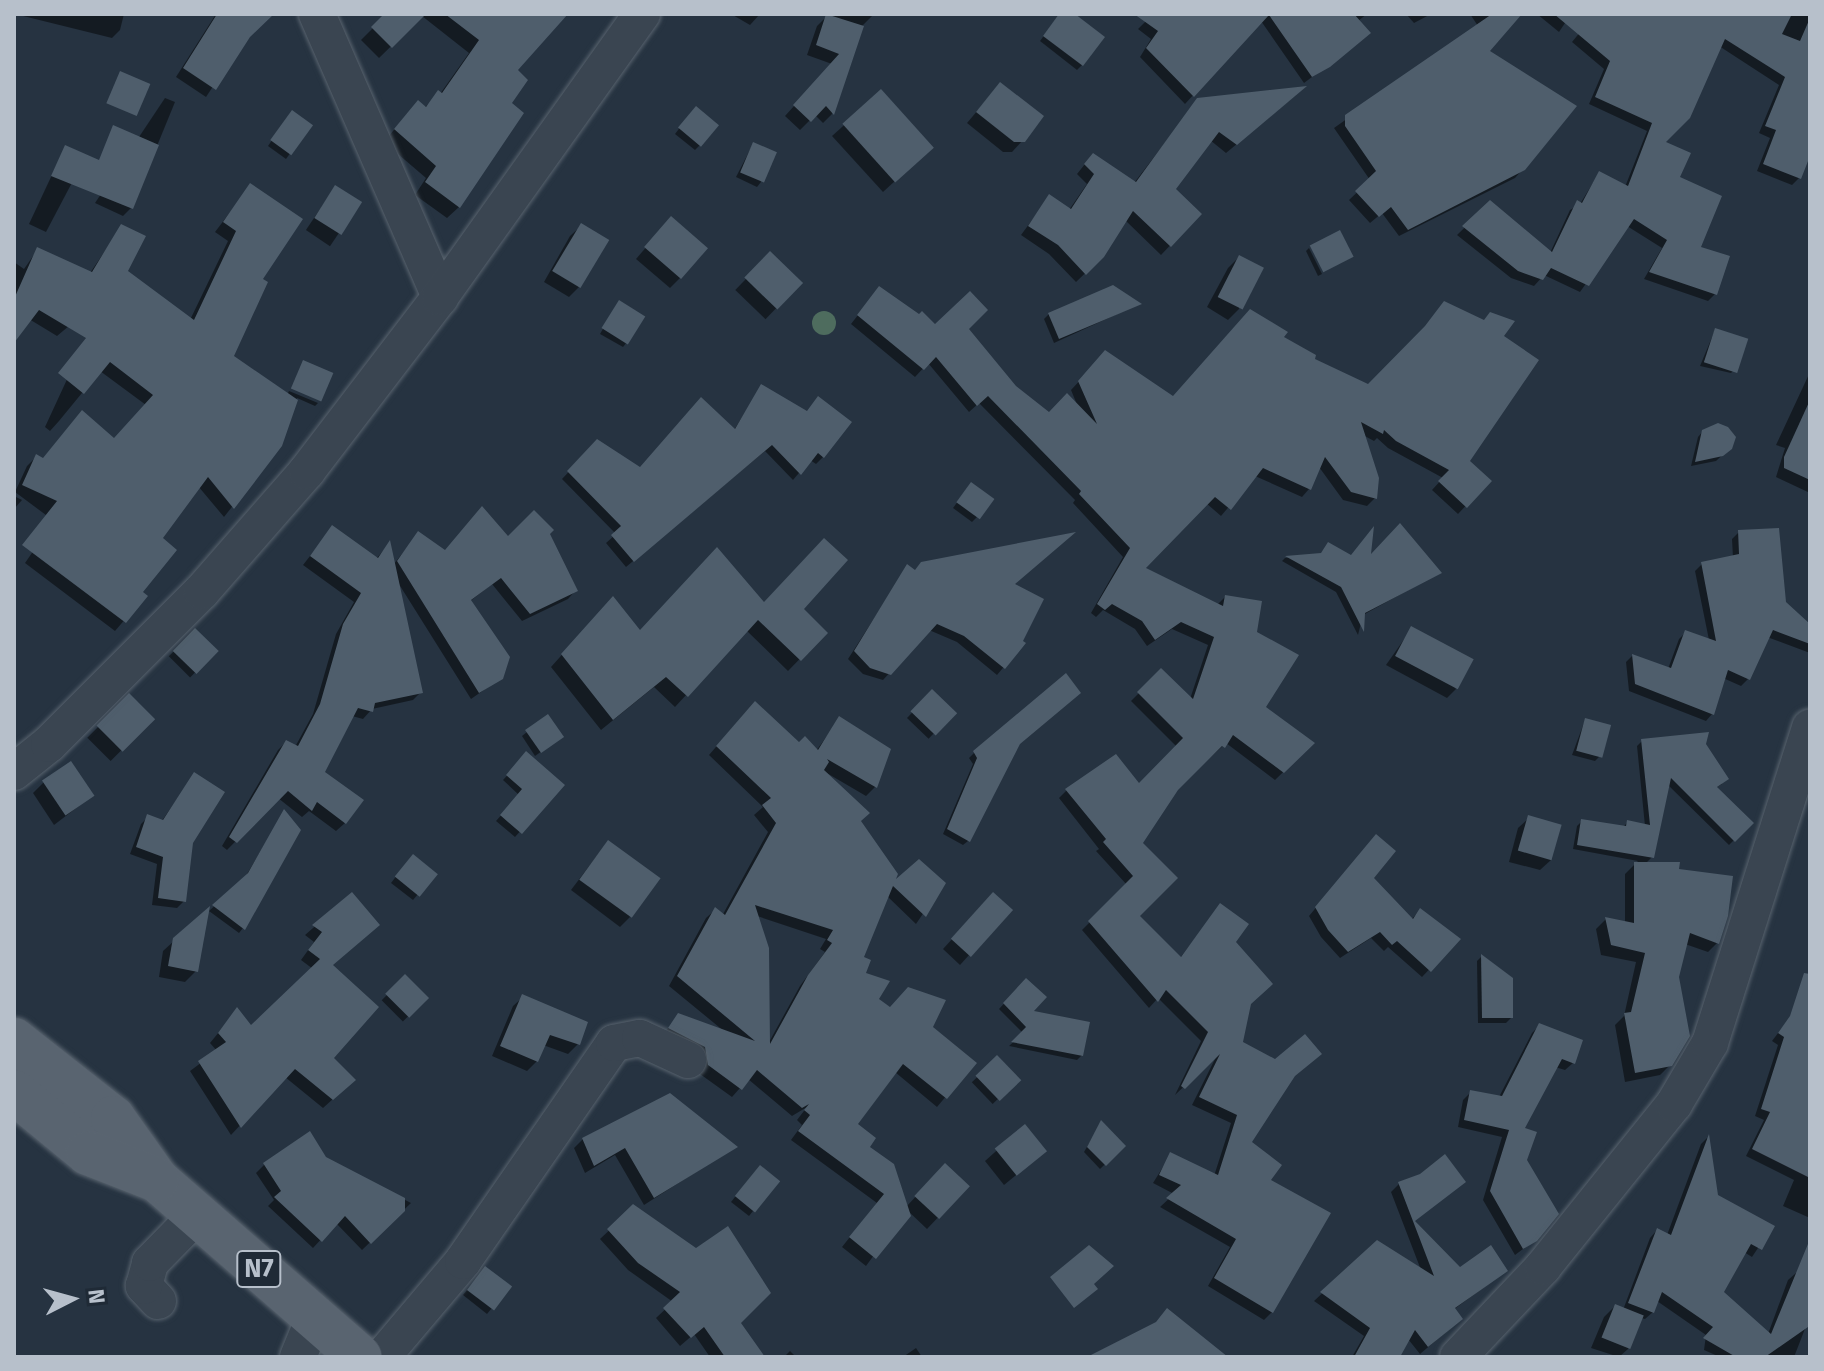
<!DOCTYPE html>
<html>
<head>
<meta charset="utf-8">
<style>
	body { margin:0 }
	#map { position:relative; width:1824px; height:1371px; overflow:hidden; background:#263341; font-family:"Fira Sans",sans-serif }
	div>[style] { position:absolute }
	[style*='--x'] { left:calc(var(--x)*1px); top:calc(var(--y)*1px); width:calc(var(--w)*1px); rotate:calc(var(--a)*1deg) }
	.shadow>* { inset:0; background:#0007; transform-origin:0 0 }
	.building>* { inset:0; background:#4f5e6c; transform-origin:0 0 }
	.roads { filter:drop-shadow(0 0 2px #58636e) drop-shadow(0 0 2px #58636e) }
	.street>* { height:36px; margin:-18px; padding:0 18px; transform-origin:18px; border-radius:18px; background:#3a4551 }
	.primary>* { height:44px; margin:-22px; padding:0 22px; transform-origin:22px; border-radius:22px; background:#596470 }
	.trees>* { width:24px; height:24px; margin:-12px; border-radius:50%; background:#4e6c5e }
	span { translate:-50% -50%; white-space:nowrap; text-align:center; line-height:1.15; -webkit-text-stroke:6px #1f2a36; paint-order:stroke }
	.shield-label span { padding:2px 6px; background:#1f2a36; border:2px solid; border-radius:6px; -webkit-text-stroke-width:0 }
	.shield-label { font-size:26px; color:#b7c0cb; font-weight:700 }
	.frame { position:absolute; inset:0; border:16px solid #b7c0cb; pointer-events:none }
	.north { position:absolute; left:32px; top:1259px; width:80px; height:80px; -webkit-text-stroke:6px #1f2a36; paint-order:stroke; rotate:84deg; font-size:22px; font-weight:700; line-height:32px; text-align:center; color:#b7c0cb }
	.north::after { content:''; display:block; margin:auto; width:28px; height:36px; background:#b7c0cb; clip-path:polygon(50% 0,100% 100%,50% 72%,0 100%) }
</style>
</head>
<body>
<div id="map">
	<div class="shadow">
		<div style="clip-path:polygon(15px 14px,124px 14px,120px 30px,112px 38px)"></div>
		<div style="clip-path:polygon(216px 14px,261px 14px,206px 97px,176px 77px)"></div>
		<div style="clip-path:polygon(387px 14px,565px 14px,515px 70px,509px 104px,459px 207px,447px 218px,415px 195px,426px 178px,384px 142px,407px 114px,424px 108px,440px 94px,469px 53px,422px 16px,379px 58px,361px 40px)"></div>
		<div style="clip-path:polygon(731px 14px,760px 14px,750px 25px)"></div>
		<div style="clip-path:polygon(829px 14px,874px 14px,862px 26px,832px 114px,823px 123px,815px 115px,800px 130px,785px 116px,832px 64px,807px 55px,817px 26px)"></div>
		<div style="clip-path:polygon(1060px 14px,1072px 14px,1082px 65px,1077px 70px,1040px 41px)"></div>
		<div style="clip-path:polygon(1153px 14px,1367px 14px,1358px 21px,1360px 41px,1304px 83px,1261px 21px,1185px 104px,1140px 57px,1151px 39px,1138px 29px)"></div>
		<div style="clip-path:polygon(1406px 14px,1431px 14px,1414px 23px)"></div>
		<div style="clip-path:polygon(1470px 14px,1520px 14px,1487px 51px,1523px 169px,1515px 178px,1399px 236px,1382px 213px,1370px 223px,1349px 200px,1370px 180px,1334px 128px,1478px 26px)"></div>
		<div style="clip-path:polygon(1537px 14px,1571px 14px,1559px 32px)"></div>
		<div style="clip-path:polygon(1595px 14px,1810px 14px,1810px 150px,1799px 178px,1792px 185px,1757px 171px,1770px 138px,1759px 133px,1779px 85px,1719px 46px,1663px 142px,1715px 294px,1708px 301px,1644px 279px,1662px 248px,1627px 226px,1580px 292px,1544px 275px,1534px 286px,1511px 278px,1457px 235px,1491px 202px,1550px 253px,1570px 210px,1580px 204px,1599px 173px,1625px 187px,1647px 131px,1589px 104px,1604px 69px,1572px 42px)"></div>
		<div style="clip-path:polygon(1000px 84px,1023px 140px,1012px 152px,1003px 152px,967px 123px)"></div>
		<div style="clip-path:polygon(881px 92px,920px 158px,883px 192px,832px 136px)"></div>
		<div style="clip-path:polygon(1296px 95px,1226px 153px,1210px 140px,1173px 189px,1199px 215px,1161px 255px,1125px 220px,1103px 256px,1076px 282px,1049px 254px,1021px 235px,1049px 197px,1069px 210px,1087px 184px,1077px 174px,1085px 164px,1134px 183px,1198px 100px)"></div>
		<div style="clip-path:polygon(165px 98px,175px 102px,132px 207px,123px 216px,95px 203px)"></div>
		<div style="clip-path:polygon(691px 113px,700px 145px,695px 150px,675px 134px)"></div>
		<div style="clip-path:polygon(287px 118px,310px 125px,286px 159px,268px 146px)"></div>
		<div style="clip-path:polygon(753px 144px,761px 182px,757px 187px,736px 177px)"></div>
		<div style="clip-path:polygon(65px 147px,86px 156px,46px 232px,29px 224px)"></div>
		<div style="clip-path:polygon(250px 186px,260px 280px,231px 357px,287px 395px,289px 391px,318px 403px,315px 406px,297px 398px,280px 446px,224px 517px,198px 486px,160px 539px,140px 592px,145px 596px,115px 631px,25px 563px,54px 521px,15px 492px,27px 466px,36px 457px,42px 460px,114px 440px,146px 405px,100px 371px,59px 421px,50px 431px,45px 427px,106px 295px,57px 336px,29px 319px,14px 339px,14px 262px,24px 269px,38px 249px,90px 273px,122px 226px,126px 271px,190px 320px,228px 241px,215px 232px)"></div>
		<div style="left:335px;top:187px;width:29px;height:52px;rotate:34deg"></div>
		<div style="clip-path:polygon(581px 226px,580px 286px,569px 297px,544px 282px,570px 236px)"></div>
		<div style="clip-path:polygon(661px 230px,681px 277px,670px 288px,636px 259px)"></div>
		<div style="clip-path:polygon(1309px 248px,1322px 274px,1318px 276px,1306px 251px)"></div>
		<div style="left:770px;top:254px;width:42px;height:50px;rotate:44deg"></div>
		<div style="clip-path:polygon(1239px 257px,1239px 309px,1228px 320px,1207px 307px,1228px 268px)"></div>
		<div style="clip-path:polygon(879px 288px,935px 327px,966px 329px,1014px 387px,1049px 414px,1078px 407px,1071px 390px,1098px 361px,1172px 398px,1281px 338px,1312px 360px,1369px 386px,1501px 336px,1468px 462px,1489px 481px,1458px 514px,1432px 490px,1443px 478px,1388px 448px,1377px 438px,1374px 441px,1363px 435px,1375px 498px,1367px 506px,1343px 500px,1319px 467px,1309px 489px,1302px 497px,1255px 476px,1221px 516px,1206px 503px,1143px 568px,1217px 605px,1225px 597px,1255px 633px,1263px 707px,1312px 744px,1275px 780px,1226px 743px,1176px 789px,1140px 843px,1137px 916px,1180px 958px,1220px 906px,1234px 942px,1249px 1004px,1241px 1043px,1291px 1079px,1250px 1143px,1268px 1180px,1272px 1312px,1264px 1320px,1208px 1286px,1230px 1247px,1160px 1207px,1174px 1194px,1153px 1183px,1171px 1154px,1214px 1176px,1231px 1123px,1192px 1105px,1217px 1055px,1175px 1095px,1201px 1041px,1158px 998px,1149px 1008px,1082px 930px,1127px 885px,1096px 851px,1099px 849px,1059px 798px,1067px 790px,1139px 785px,1177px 747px,1131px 701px,1161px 671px,1190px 699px,1208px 645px,1172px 629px,1147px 646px,1135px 629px,1103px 610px,1096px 617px,1091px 613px,1123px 557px,1073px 503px,1075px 500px,979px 403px,969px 412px,928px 363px,915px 377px,851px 324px)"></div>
		<div style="clip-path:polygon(1139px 304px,1054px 343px,1044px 319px,1049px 314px)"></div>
		<div style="clip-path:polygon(615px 308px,627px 342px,623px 347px,600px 334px)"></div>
		<div style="clip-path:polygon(1715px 330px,1736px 368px,1731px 373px,1700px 366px)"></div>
		<div style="clip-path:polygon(1810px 372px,1810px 493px,1776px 477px,1785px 448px,1776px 445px)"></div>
		<div style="clip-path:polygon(761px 387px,823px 457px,816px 464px,810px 460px,793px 480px,765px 451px,626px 567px,606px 543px,616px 534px,562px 479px,597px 442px,640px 470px,734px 430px)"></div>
		<div style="clip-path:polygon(1703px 431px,1730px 448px,1716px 461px,1691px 466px,1698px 437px)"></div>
		<div style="clip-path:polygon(967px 489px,977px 517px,972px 522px,953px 508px)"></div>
		<div style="clip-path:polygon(14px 496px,22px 500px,14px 509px)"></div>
		<div style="clip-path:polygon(332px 528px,376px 559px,389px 544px,393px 565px,419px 533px,444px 552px,547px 534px,575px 591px,568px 599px,522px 621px,492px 584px,469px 602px,501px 678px,471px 699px,397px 581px,421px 692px,413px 700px,372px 709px,363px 719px,352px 716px,322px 772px,345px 823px,336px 831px,309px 811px,302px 817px,278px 798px,227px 850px,222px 846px,278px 750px,286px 742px,295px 747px,313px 714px,336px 634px,354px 602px,303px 565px)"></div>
		<div style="clip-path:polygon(1739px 532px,1784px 603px,1810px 627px,1810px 653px,1767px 637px,1748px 679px,1741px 686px,1723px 678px,1712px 714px,1706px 721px,1629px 691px,1626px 662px,1632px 656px,1668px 669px,1679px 639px,1686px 632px,1709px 640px,1695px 571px,1702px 564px,1733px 558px,1732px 539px)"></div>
		<div style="clip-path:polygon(1328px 545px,1351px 557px,1439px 573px,1363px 615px,1358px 635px,1336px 592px,1282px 561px,1285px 558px,1320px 555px)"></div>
		<div style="clip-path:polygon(907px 567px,914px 571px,1012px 585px,1023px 644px,997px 675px,957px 642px,929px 630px,883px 680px,863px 674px,848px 659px)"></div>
		<div style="clip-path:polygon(764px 604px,801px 609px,825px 633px,788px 671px,746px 630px,675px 707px,654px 687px,601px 730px,551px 667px,602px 610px,639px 632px)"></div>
		<div style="clip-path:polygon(1412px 628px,1456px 689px,1447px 698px,1386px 665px)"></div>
		<div style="left:195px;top:630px;width:30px;height:37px;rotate:45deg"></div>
		<div style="left:932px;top:692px;width:30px;height:36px;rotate:44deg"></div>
		<div style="left:129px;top:696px;width:33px;height:59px;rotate:45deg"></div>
		<div style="clip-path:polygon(evenodd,746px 712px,799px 745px,816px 751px,840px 718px,889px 750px,875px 787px,866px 796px,825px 772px,859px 821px,891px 887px,919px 862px,943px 884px,916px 924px,887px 896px,862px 958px,863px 974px,876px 1000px,931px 1028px,974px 1063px,937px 1107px,895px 1072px,856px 1124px,906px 1207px,934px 1177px,967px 1187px,927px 1229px,907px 1210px,866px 1266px,842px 1247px,877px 1203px,791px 1140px,802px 1125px,797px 1120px,807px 1107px,792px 1116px,748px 1079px,732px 1097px,700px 1074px,696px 1056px,661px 1037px,678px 1016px,725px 1032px,669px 986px,706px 918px,715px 910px,722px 916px,768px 832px,754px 815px,763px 807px,709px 755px,746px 712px,757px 916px,826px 939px,820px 949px,825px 952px,800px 986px,768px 1044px,757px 916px)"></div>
		<div style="clip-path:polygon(1585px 720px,1600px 756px,1595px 761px,1572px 755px)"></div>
		<div style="clip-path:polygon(527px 732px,556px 741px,535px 756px,522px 736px)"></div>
		<div style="clip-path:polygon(1642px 741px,1704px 745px,1722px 784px,1715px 788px,1751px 823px,1729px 845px,1667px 784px,1652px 857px,1645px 864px,1677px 871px,1718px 942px,1708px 952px,1685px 944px,1677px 977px,1671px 1064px,1660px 1075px,1625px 1082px,1615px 1025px,1624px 1016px,1636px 962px,1601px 955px,1596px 929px,1606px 919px,1625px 923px,1625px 874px,1638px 861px,1573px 849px,1577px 826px,1582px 821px,1622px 828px,1628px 822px,1645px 826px,1637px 746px)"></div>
		<div style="clip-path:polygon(1018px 745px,968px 841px,963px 845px,943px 834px,973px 764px,969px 758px,974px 753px)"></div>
		<div style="clip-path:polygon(527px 754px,562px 785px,515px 837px,496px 821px,519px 795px,503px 780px)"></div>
		<div style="clip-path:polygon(194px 775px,184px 901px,177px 908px,152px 905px,157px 864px,130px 854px,141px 824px,148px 817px,161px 822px)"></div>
		<div style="clip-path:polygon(44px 782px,92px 796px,54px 825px,33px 793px)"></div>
		<div style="clip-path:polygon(284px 812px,243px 928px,239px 933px,209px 911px,244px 879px)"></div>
		<div style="clip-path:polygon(1529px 818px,1551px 860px,1540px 870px,1509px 862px,1518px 828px)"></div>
		<div style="clip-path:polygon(1369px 844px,1371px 878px,1411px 920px,1420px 910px,1458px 939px,1422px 977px,1388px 947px,1384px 951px,1371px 938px,1340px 958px,1321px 937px,1309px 916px)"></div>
		<div style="clip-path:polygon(599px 853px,630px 917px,620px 927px,571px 890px)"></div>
		<div style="clip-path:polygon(408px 861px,435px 874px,413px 900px,391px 883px)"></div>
		<div style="clip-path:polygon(352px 894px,331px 966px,331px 1058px,344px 1089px,323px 1108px,285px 1077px,231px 1135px,190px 1071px,217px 1051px,210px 1043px,237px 1010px,251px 1027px,313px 969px,301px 960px,314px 942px,305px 935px)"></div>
		<div style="clip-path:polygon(984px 904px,1010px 910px,960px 965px,943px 949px)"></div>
		<div style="clip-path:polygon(175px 940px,196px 971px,185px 982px,159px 977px,163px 951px)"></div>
		<div style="clip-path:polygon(1481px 957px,1511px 1018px,1506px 1023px,1478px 1023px,1477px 961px)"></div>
		<div style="left:405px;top:977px;width:30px;height:33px;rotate:45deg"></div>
		<div style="clip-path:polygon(1026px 980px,1031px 1013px,1082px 1055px,1077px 1060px,1009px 1046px,1023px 1033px,999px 1009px)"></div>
		<div style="clip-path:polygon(523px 997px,585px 1023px,578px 1044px,568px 1054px,543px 1045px,537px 1061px,527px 1071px,492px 1056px,513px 1006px)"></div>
		<div style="clip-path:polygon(1810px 1006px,1810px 1218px,1783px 1206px,1794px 1180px,1746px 1156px,1764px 1120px,1755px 1116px,1778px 1045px,1772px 1041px,1792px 1015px)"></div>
		<div style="clip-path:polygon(1540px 1025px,1573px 1063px,1565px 1070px,1555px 1067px,1523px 1129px,1535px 1240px,1515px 1255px,1483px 1200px,1502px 1137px,1458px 1127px,1463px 1100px,1471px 1092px,1499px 1097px,1532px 1033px)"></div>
		<div style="left:997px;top:1058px;width:30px;height:35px;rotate:46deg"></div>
		<div style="clip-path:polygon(1101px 1123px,1124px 1146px,1100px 1169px,1084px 1152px)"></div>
		<div style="clip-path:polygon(1024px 1126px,1033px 1161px,1004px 1185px,985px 1161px)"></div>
		<div style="clip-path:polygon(1707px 1138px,1716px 1196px,1772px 1227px,1752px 1257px,1744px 1252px,1722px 1293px,1768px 1334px,1788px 1280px,1796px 1273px,1810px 1278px,1810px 1316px,1794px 1357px,1720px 1357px,1704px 1350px,1706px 1335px,1657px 1301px,1653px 1312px,1645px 1319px,1641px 1318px,1628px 1349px,1619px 1357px,1591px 1348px,1604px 1317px,1615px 1306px,1623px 1310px,1650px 1238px,1657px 1230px,1667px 1235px,1701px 1144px)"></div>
		<div style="clip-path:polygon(583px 1139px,735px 1147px,644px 1205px,615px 1155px,585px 1173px,574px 1148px)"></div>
		<div style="clip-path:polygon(324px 1158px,411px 1203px,362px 1250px,336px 1223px,313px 1248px,268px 1206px,274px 1200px,256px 1173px,264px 1165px)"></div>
		<div style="clip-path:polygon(755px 1172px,777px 1181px,749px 1216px,731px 1202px)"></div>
		<div style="clip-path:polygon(1399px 1184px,1414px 1222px,1459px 1270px,1506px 1271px,1453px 1310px,1453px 1326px,1420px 1354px,1408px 1339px,1398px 1357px,1352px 1357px,1364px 1336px,1314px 1301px,1377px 1242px,1421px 1270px,1391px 1192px)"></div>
		<div style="clip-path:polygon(634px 1207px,738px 1323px,763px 1357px,710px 1357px,694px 1334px,680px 1346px,656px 1318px,673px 1302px,628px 1270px,600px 1239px)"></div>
		<div style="clip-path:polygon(481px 1273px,510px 1286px,487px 1314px,463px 1295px)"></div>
		<div style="clip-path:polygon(916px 1348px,922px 1357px,903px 1357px)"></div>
		<div style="clip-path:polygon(790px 1351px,796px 1357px,784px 1357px)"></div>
	</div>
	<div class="building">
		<div style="clip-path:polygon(217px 14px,274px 14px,250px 37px,216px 90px,183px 68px)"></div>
		<div style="clip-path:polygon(384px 14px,426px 14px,392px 48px,371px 27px)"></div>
		<div style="clip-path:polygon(445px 14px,568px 14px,518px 70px,528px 80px,512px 103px,524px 113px,460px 208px,425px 182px,436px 166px,394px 129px,418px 100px,426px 107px,438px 90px,442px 93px,479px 40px)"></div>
		<div style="clip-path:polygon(826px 14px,864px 26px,834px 115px,826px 106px,811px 122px,793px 105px,839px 54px,816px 45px)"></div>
		<div style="clip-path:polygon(1059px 14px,1075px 14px,1105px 37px,1083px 66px,1043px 36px)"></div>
		<div style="clip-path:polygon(1134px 14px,1354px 14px,1371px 33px,1330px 67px,1312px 77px,1269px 15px,1194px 97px,1146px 48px,1158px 31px)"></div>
		<div style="clip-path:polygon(1492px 14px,1522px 14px,1490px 51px,1577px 106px,1525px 170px,1408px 230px,1391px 207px,1379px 217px,1355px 191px,1376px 171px,1345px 126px,1345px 115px)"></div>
		<div style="clip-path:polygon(1554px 14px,1792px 14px,1782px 34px,1800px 41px,1810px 18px,1810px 156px,1801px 179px,1763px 164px,1776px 130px,1765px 126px,1785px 77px,1725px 39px,1690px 118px,1666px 142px,1691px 153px,1680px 177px,1722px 196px,1701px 247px,1730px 256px,1717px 295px,1649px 272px,1667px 240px,1634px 219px,1589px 286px,1551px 268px,1543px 280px,1518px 271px,1462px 226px,1490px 200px,1552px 252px,1577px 200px,1582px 203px,1599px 171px,1628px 186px,1652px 123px,1595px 97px,1610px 61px)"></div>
		<div style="left:120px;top:71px;width:33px;height:35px;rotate:23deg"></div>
		<div style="clip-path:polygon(1000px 82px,1044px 116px,1025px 142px,1014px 142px,976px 112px)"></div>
		<div style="clip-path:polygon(1307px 86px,1237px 145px,1219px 132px,1176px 189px,1202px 214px,1171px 247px,1133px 211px,1104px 257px,1086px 275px,1058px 245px,1028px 226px,1049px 194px,1071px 209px,1094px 174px,1084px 164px,1093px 153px,1136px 182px,1197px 98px)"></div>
		<div style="left:881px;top:89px;width:79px;height:52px;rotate:48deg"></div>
		<div style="left:696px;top:106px;width:30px;height:28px;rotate:40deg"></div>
		<div style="left:292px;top:110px;width:26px;height:37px;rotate:36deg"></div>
		<div style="clip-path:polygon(113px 125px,159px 145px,133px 209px,51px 176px,65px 145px,99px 160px)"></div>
		<div style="left:753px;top:142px;width:26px;height:33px;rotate:23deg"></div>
		<div style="clip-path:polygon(250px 183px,303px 219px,263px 279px,268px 282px,234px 356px,298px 400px,282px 446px,234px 509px,208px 477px,163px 538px,177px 550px,143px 592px,148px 596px,126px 623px,22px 545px,57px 501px,22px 485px,36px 454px,43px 458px,82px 410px,114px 438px,153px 395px,110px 362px,84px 394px,58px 373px,86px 338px,39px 310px,14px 343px,14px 299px,37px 247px,92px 272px,121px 224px,146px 236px,128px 271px,194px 320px,236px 231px,223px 222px)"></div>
		<div style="left:335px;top:185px;width:32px;height:39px;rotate:32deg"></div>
		<div style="left:671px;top:216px;width:49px;height:41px;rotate:41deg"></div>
		<div style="left:581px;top:223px;width:33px;height:56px;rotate:31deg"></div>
		<div style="left:1340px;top:230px;width:30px;height:34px;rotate:63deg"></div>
		<div style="left:770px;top:251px;width:46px;height:37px;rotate:44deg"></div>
		<div style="left:1239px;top:255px;width:28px;height:47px;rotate:27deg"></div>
		<div style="clip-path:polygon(1113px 285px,1142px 304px,1059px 339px,1048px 313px)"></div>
		<div style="clip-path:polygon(879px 286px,919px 314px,922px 311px,935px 324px,970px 291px,988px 310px,969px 329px,1016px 386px,1049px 412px,1067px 393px,1097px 424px,1078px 381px,1105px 350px,1173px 396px,1250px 309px,1288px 332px,1284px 337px,1316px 355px,1315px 359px,1368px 384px,1425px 326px,1444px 301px,1484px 320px,1490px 312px,1515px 321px,1504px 336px,1539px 360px,1470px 461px,1492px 481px,1467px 508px,1438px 481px,1449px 470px,1396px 441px,1384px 430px,1383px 434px,1361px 422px,1379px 478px,1377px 499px,1351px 492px,1325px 457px,1311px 490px,1263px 468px,1231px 510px,1215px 497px,1146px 568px,1223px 606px,1225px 595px,1262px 601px,1257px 632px,1299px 655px,1266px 707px,1315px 743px,1284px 773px,1233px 735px,1225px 748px,1222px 746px,1178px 790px,1143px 843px,1178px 878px,1140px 916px,1181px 957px,1220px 903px,1249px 924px,1236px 942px,1273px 984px,1251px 1004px,1243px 1042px,1275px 1059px,1305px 1034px,1322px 1054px,1295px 1076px,1252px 1142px,1282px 1165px,1271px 1180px,1331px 1213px,1273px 1313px,1214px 1278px,1236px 1239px,1166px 1198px,1181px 1185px,1159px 1175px,1170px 1152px,1218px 1175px,1237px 1115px,1199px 1097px,1220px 1054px,1185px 1089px,1181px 1086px,1208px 1032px,1166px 990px,1158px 1002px,1088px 921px,1133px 876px,1103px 842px,1106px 839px,1065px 789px,1116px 754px,1139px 783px,1183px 738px,1137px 692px,1161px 668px,1193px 699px,1214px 637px,1181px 622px,1155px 640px,1142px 621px,1112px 604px,1105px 610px,1097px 604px,1130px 548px,1079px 494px,1081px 491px,988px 396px,977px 406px,936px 357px,924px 370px,857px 315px)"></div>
		<div style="left:619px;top:300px;width:31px;height:33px;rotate:32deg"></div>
		<div style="left:1715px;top:328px;width:35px;height:36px;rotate:18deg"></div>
		<div style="left:303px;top:360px;width:33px;height:31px;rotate:23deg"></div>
		<div style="clip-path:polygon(761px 384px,807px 411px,818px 396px,852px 422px,824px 458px,818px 453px,801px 475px,772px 445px,634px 562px,611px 535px,621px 526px,567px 471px,597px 439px,640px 467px,701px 397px,735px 429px)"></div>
		<div style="clip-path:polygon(1810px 400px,1810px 480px,1784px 468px,1784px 457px)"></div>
		<div style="clip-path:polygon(1718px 423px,1728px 427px,1736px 437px,1732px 449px,1723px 456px,1695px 462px,1702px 430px)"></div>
		<div style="left:971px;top:482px;width:29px;height:25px;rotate:36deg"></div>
		<div style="clip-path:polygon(482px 506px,508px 536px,534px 510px,554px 530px,550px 534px,578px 591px,530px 614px,501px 578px,471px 600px,510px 657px,503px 679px,479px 693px,397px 561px,418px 531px,445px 550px)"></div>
		<div style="clip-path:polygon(1400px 523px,1442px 573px,1365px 613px,1364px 632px,1341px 587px,1285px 556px,1321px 553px,1328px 542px,1351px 555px,1374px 526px,1371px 554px)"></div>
		<div style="clip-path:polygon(332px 525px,378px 558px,390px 540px,423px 693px,375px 703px,373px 712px,358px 708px,325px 772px,364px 800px,346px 824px,317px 802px,312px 811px,288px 791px,237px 843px,229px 837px,286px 740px,298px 746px,320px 704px,343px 624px,361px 593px,310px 556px)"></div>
		<div style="clip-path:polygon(1779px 528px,1786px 602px,1810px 624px,1810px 644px,1773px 630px,1750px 680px,1728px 670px,1714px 715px,1635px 684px,1632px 654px,1671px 668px,1685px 630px,1716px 641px,1701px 562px,1739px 554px,1738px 530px)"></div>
		<div style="clip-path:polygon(1076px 532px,1015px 584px,1044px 599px,1023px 641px,1026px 643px,1005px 669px,964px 636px,937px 624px,891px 675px,870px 668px,854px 651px,907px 564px,915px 570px,921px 562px)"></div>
		<div style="clip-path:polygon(824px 538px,848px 560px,804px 609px,828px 633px,801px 661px,758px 620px,688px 697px,666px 677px,613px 720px,561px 654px,613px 596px,640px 630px,717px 547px,764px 602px)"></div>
		<div style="left:1411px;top:626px;width:71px;height:34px;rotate:28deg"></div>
		<div style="left:195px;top:628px;width:33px;height:32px;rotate:44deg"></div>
		<div style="clip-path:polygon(1066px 673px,1081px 693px,1020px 744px,970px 842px,947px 829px,977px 758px,973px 751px)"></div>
		<div style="left:932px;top:689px;width:35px;height:31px;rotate:44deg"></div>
		<div style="left:129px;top:693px;width:37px;height:46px;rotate:45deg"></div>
		<div style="clip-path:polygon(evenodd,755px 701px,799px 742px,805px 736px,818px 750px,839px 716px,891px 749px,877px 788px,827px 759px,829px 762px,824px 770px,870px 813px,861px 821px,898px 874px,896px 879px,919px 859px,946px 883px,926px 917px,893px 886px,864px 957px,871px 960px,866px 973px,890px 981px,879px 999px,890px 1007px,908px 987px,946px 1000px,933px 1027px,977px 1063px,947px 1099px,903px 1064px,858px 1124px,876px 1138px,870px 1147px,894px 1164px,911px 1216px,876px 1259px,849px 1237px,884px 1194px,798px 1131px,810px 1115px,804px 1110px,809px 1104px,802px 1108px,757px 1070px,742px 1090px,708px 1065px,705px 1047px,668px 1028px,678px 1013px,755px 1041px,677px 976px,715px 907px,725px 915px,776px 823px,762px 805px,771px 798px,716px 746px,755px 701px,755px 905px,833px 930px,827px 940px,832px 943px,808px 975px,770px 1044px,769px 948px,755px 905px)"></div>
		<div style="left:548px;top:714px;width:28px;height:28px;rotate:55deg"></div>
		<div style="left:1585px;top:718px;width:27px;height:34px;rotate:15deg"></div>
		<div style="clip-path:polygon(1709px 732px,1706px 744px,1729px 779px,1717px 787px,1754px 823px,1735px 842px,1671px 778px,1654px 858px,1577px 845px,1581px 819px,1626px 826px,1627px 820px,1650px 825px,1641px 739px)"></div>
		<div style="clip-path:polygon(526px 751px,565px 785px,522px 834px,500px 815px,522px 789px,506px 775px)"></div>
		<div style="left:71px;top:761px;width:42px;height:35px;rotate:56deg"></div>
		<div style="clip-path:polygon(194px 772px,225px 792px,193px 843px,186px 902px,158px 898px,163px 857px,136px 847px,147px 814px,163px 820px)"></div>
		<div style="clip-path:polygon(284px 809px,301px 830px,245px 930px,212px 905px,248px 873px)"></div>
		<div style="left:1528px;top:815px;width:35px;height:37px;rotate:16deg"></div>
		<div style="clip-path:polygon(1376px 834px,1396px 851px,1374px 878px,1413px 919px,1420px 908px,1461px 939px,1431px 972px,1397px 941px,1392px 945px,1380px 932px,1348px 952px,1328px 930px,1315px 907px)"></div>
		<div style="left:608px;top:840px;width:65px;height:49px;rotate:36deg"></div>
		<div style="left:413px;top:854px;width:32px;height:29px;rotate:39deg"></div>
		<div style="clip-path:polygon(1634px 862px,1680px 862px,1679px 869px,1733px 876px,1728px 916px,1719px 944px,1690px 933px,1679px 977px,1690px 1036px,1672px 1066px,1635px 1073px,1624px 1013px,1631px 1012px,1645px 953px,1611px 945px,1605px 917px,1634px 923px)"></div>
		<div style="clip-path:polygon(352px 892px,380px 925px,333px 965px,379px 1007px,334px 1058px,356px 1080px,333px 1100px,295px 1069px,241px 1128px,198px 1061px,226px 1042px,218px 1033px,237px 1007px,251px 1025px,320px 959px,308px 950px,322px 932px,312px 925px)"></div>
		<div style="left:993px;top:892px;width:27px;height:63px;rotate:42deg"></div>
		<div style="clip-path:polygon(210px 906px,198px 972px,168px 966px,173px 938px)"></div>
		<div style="clip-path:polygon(1481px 954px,1513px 978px,1513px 1018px,1482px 1018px)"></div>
		<div style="clip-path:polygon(1804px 973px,1810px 974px,1810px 1178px,1752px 1149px,1770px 1112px,1761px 1109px,1784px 1037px,1778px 1033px,1790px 1016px)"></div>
		<div style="left:405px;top:974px;width:34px;height:28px;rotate:45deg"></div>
		<div style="clip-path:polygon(1026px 978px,1047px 997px,1034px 1011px,1090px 1022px,1083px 1056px,1011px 1042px,1026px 1027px,1003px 1003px)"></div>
		<div style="clip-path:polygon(522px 994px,588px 1022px,580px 1045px,550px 1035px,538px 1062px,500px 1046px)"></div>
		<div style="clip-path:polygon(1539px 1023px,1583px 1040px,1575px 1064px,1562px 1059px,1525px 1128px,1537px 1132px,1527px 1160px,1559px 1214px,1537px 1241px,1523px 1249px,1490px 1191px,1509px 1130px,1464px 1120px,1470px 1090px,1502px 1096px)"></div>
		<div style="left:997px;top:1055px;width:35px;height:30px;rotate:46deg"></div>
		<div style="clip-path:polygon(670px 1093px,738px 1147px,654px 1198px,625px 1148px,594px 1166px,582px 1138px)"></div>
		<div style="clip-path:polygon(1101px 1120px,1126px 1146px,1106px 1166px,1087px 1147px)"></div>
		<div style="left:1025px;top:1124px;width:35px;height:39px;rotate:51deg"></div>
		<div style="clip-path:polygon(310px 1131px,326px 1157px,405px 1198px,405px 1211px,371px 1244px,345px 1216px,322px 1242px,274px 1197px,281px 1191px,263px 1163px)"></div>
		<div style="clip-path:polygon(1709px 1134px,1718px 1195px,1775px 1226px,1762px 1250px,1751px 1244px,1724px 1292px,1771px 1334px,1810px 1239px,1810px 1321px,1808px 1327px,1765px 1357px,1736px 1357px,1703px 1338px,1713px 1327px,1662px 1292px,1654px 1313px,1628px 1303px,1657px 1228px,1671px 1235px)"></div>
		<div style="clip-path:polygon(1445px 1154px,1466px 1182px,1415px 1221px,1460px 1267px,1491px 1245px,1508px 1271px,1455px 1308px,1463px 1319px,1428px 1347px,1415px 1330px,1400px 1357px,1354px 1357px,1370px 1328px,1320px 1292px,1377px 1240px,1434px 1276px,1398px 1182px,1420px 1174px)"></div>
		<div style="left:945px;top:1163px;width:34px;height:45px;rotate:43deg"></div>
		<div style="left:760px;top:1165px;width:26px;height:40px;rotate:39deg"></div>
		<div style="clip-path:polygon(633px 1204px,696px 1248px,728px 1226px,771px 1293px,741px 1323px,765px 1357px,725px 1357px,704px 1327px,691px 1338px,663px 1308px,680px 1292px,638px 1263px,607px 1229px)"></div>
		<div style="clip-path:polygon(1089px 1245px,1114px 1266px,1094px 1284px,1098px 1289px,1074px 1308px,1050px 1277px)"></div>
		<div style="left:485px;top:1266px;width:34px;height:30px;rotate:37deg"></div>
		<div style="left:1615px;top:1304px;width:31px;height:36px;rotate:22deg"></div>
		<div style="clip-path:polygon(1167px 1308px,1228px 1357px,1087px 1357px,1156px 1322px)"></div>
	</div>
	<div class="roads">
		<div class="street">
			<div style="--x:317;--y:14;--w:309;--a:66.5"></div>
			<div style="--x:14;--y:772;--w:45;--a:-38.7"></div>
			<div style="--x:49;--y:744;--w:216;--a:-45"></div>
			<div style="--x:202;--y:591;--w:159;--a:-48.8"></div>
			<div style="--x:307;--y:471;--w:219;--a:-52.6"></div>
			<div style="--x:440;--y:297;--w:348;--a:-54.5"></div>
			<div style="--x:158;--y:1301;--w:21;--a:-133"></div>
			<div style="--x:144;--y:1286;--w:24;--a:-75"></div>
			<div style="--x:150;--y:1263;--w:69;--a:-45.6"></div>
			<div style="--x:298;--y:1357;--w:42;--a:-67.7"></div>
			<div style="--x:382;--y:1357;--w:126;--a:-49.8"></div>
			<div style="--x:463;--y:1261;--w:265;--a:-55.3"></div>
			<div style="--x:614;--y:1043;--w:26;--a:-11"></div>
			<div style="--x:640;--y:1038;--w:53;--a:24.6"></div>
			<div style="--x:1458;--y:1357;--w:124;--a:-46.6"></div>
			<div style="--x:1543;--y:1267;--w:209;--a:-51.2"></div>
			<div style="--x:1674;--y:1104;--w:71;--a:-59.5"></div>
			<div style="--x:1710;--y:1043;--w:331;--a:-72.4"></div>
		</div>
		<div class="primary">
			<div style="--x:14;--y:1040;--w:126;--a:38.2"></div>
			<div style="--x:113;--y:1118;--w:76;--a:54.6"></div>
			<div style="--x:157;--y:1180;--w:269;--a:41.1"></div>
			<div style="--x:14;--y:1092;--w:96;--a:39.5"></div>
			<div style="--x:88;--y:1153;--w:74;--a:21.4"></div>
		</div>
	</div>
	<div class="trees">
		<div style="left:824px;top:323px"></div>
	</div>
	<div class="shield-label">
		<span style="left:259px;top:1269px">N7</span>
	</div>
	<div class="frame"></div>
	<div class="north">N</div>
</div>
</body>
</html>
